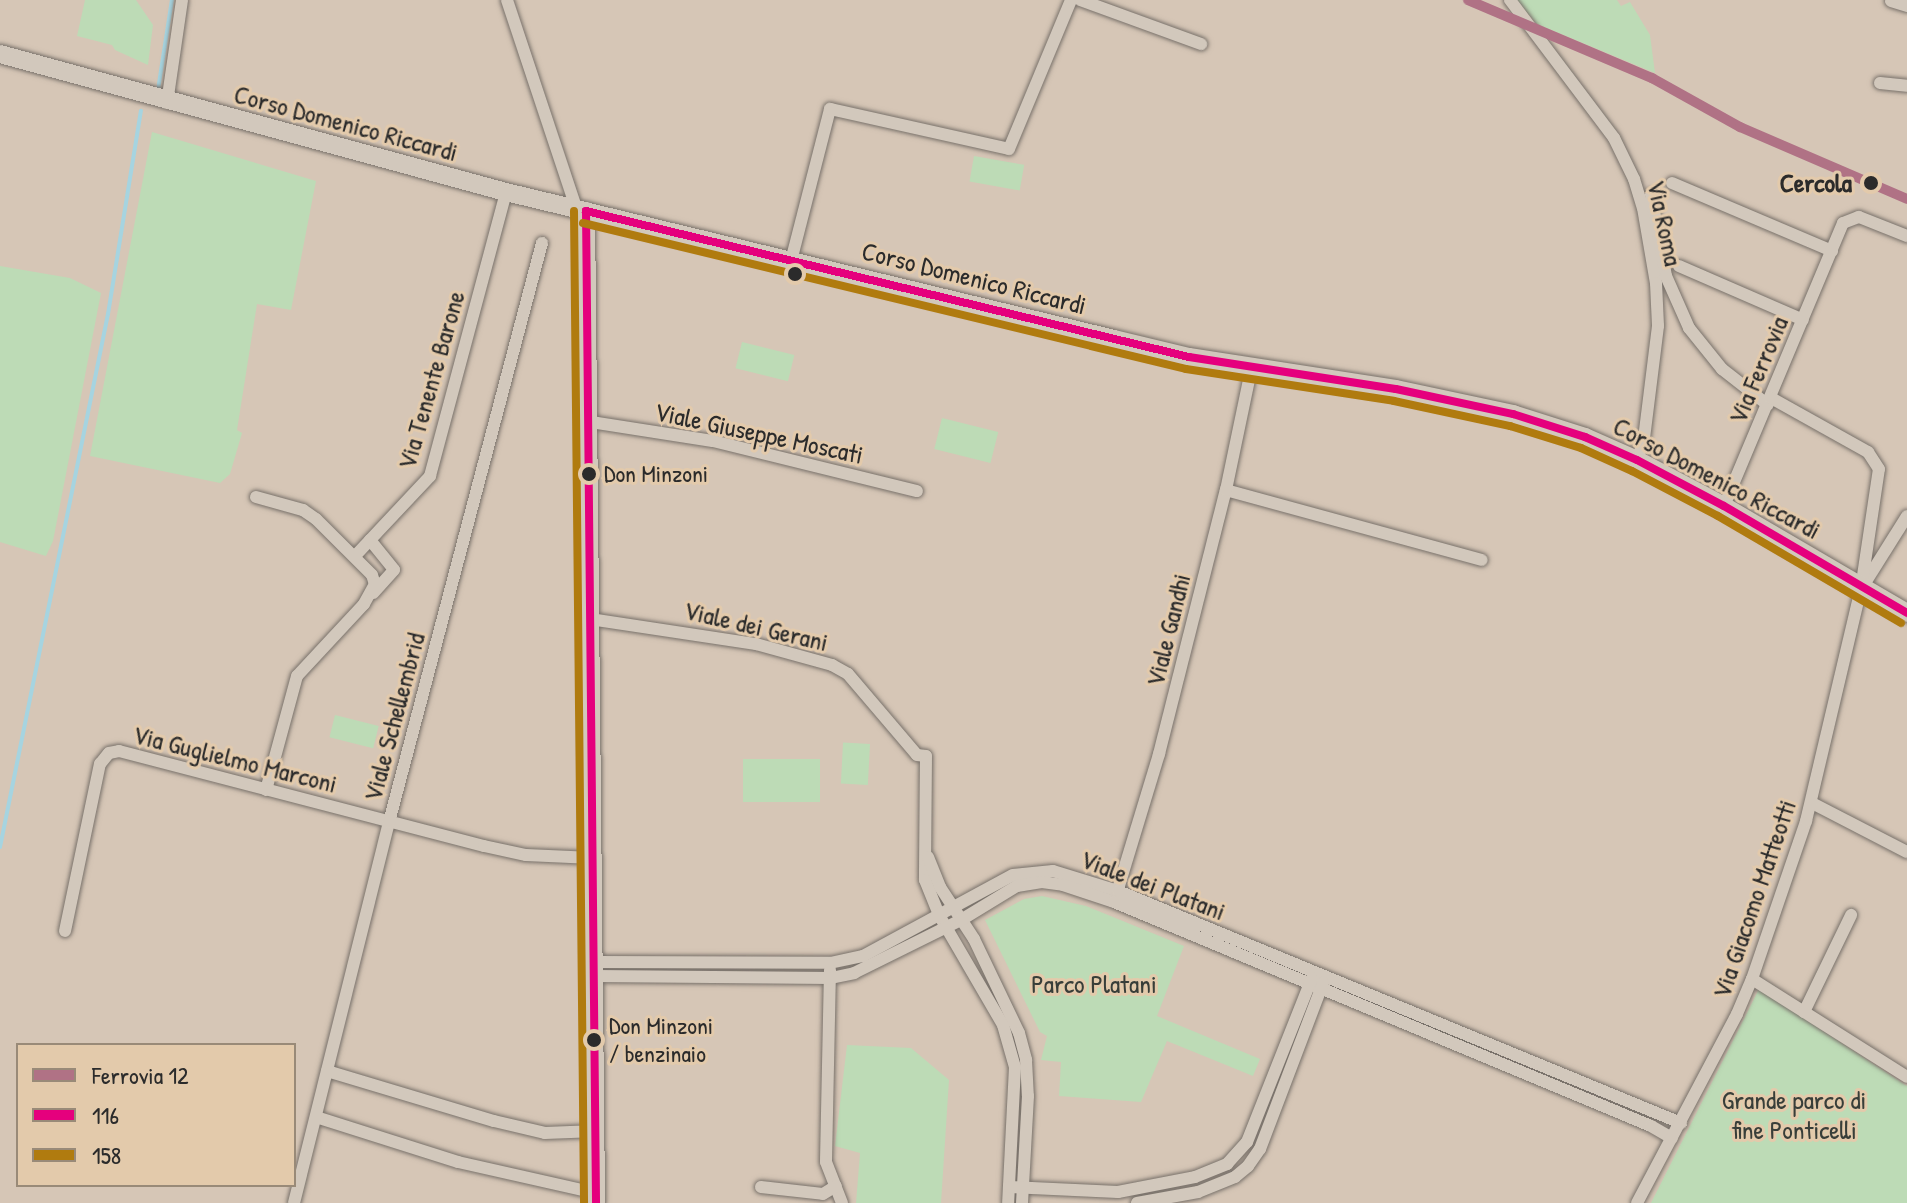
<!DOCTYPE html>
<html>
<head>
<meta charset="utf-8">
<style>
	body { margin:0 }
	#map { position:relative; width:1907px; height:1203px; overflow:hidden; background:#d6c6b6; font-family:"Patrick Hand",sans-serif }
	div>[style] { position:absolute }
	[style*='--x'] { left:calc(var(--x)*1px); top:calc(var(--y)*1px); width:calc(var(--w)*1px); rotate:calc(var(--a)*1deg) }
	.green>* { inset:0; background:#bddbb6; transform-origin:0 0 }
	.stream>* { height:4px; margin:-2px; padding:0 2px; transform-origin:2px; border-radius:2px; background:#a6d4e0 }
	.roads { filter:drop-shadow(0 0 2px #78716a) drop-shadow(0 0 2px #78716a) }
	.street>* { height:12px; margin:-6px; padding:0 6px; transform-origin:6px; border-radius:6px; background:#d2c8bc }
	.secondary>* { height:18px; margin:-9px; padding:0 9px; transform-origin:9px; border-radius:9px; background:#d2c8bc }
	.bus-1>* { height:8px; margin:-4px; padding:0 4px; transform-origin:4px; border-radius:4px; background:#e5007d }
	.bus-2>* { height:8px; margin:-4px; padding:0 4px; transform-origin:4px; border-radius:4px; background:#b07b0f }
	.rail-1>* { height:10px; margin:-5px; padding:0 5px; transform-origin:5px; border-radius:5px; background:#b07285 }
	.dots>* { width:22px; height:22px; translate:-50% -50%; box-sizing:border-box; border:4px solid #e3caab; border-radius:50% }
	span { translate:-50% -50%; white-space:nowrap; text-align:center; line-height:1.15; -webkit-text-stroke:6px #e3caab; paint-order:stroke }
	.bus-label { font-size:24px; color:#2b2b2b }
	.left { translate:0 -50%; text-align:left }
	.street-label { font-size:26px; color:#2b2b2b }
	.stop-label { font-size:26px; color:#2b2b2b; font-weight:700 }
	.right { translate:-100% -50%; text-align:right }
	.park-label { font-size:26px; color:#383e39 }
	.legend { position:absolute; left:16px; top:1043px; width:280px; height:144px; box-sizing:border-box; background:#e3caab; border:2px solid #998a78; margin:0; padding:10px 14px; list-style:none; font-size:24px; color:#2b2b2b }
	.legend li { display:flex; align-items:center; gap:16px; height:40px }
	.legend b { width:40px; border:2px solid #998a78 }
</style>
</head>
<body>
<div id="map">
	<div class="green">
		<div style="clip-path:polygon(85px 0,136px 0,153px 25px,148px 65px,115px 50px,112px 45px,77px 36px)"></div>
		<div style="clip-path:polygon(1516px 0,1617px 0,1621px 6px,1630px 2px,1650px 35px,1655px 73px,1537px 24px)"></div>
		<div style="clip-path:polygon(152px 132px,316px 181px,291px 310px,257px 304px,237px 430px,242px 433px,230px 474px,220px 483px,90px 456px)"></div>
		<div style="left:974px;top:156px;width:51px;height:26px;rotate:10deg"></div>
		<div style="clip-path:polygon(0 266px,70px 278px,101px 293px,53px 541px,46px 556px,0 542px)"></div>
		<div style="left:742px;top:342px;width:54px;height:27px;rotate:14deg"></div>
		<div style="left:942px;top:418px;width:58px;height:32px;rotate:14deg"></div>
		<div style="left:335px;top:715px;width:45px;height:23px;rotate:14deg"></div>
		<div style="left:870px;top:744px;width:41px;height:27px;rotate:93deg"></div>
		<div style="left:743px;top:759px;width:77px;height:43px"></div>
		<div style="clip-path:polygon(1042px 896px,1086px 906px,1184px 946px,1157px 1016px,1260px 1059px,1253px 1076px,1167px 1041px,1141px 1102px,1059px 1096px,1061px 1062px,1041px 1060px,1047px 1036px,1040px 1032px,985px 920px,1024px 899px)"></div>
		<div style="clip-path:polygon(1759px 989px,1907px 1086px,1907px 1203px,1651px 1203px)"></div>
		<div style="clip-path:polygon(847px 1045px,911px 1048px,949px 1080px,941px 1203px,856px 1203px,860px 1153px,835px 1146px)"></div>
	</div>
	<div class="stream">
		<div style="--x:158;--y:90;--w:91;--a:-81.2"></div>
		<div style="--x:0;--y:847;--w:544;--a:-78.55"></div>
		<div style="--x:108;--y:314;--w:206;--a:-80.8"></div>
	</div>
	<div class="roads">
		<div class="street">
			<div style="--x:507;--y:0;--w:219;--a:71.6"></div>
			<div style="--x:1080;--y:0;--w:129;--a:20"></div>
			<div style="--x:1510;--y:0;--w:173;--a:53"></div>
			<div style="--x:1614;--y:138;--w:46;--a:64"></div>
			<div style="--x:1634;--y:179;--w:30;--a:73"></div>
			<div style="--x:1643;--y:208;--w:76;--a:80.2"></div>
			<div style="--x:1656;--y:283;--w:43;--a:87.3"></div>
			<div style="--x:1658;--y:326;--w:114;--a:97.1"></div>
			<div style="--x:1644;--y:439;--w:22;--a:108"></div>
			<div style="--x:1891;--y:1;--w:17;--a:17"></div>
			<div style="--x:1880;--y:83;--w:27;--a:6"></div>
			<div style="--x:167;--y:103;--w:104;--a:-81.7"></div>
			<div style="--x:1672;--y:183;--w:174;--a:23"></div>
			<div style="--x:1651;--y:195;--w:82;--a:79.5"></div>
			<div style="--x:1666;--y:276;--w:57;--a:66.1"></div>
			<div style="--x:1689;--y:328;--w:53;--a:51.2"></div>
			<div style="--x:1722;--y:369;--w:58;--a:38"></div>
			<div style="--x:791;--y:261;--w:157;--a:-75.6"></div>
			<div style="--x:830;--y:109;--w:183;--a:12.6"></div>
			<div style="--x:1009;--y:149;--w:161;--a:-67.4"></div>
			<div style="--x:1679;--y:266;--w:135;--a:23.5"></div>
			<div style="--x:591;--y:422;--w:123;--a:8.9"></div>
			<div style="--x:713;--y:441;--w:210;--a:13.8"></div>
			<div style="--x:1226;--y:490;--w:265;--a:15.3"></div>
			<div style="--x:256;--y:497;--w:49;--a:15.5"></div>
			<div style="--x:303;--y:510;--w:16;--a:35"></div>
			<div style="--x:316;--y:519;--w:79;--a:45"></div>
			<div style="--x:372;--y:575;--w:9;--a:72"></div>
			<div style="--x:375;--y:584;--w:23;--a:119"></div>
			<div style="--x:364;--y:604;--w:98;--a:132.9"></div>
			<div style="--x:297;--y:676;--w:118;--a:105.2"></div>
			<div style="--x:1724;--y:506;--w:307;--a:-67.2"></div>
			<div style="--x:1843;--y:223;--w:17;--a:-21"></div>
			<div style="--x:1859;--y:217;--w:52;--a:21.6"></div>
			<div style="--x:370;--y:540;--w:38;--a:51"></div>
			<div style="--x:394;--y:570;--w:31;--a:132"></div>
			<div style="--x:355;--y:556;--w:110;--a:-46.8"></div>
			<div style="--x:430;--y:476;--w:294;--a:-75"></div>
			<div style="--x:1865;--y:583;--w:79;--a:-57.9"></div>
			<div style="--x:590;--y:619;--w:168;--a:8.6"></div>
			<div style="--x:756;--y:644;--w:79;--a:15.4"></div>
			<div style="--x:832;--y:665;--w:18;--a:29"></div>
			<div style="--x:848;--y:674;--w:106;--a:49.6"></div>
			<div style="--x:917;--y:755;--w:9;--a:6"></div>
			<div style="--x:926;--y:756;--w:124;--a:90.5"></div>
			<div style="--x:925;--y:880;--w:38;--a:68"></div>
			<div style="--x:939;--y:915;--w:127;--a:59.8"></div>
			<div style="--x:1003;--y:1025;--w:44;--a:74.1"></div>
			<div style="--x:1015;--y:1067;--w:136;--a:92.9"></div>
			<div style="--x:1812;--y:803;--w:107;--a:27.3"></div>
			<div style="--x:928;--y:857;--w:32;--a:68"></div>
			<div style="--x:940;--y:887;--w:62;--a:56.8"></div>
			<div style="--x:974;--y:939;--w:104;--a:64.4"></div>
			<div style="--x:1019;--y:1033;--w:28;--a:75"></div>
			<div style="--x:1026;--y:1060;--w:36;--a:87"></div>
			<div style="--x:1028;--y:1096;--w:107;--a:93.2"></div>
			<div style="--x:1115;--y:899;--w:152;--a:-73.1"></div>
			<div style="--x:1159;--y:754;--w:272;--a:-75.8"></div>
			<div style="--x:1226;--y:490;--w:127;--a:-78.2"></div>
			<div style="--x:65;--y:931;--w:171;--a:-78.2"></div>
			<div style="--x:100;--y:764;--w:14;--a:-51"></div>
			<div style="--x:109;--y:753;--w:10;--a:-11"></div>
			<div style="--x:119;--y:751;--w:377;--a:14.6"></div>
			<div style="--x:484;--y:846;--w:43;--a:12.1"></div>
			<div style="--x:526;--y:855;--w:67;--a:2.6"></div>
			<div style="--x:595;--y:962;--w:235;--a:0.2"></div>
			<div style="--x:830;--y:963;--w:34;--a:-12"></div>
			<div style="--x:863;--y:956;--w:170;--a:-28.4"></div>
			<div style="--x:1013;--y:875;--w:40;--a:-5.7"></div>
			<div style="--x:1053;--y:871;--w:68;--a:17.1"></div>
			<div style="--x:1118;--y:891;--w:609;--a:22.4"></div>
			<div style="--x:830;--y:970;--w:192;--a:91.2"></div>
			<div style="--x:826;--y:1162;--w:44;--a:68.7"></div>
			<div style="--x:595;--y:976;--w:236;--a:0.5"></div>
			<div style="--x:831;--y:978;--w:24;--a:-12"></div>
			<div style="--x:854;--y:973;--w:119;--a:-26.4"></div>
			<div style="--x:961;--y:920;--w:66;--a:-31.3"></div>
			<div style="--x:1017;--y:886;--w:25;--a:-9"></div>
			<div style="--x:1042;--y:882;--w:21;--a:8"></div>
			<div style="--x:1063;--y:885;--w:54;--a:18.4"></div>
			<div style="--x:1114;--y:902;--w:582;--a:22.64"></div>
			<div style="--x:1651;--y:1126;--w:24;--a:30"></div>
			<div style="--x:1752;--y:979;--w:183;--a:32.3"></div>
			<div style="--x:1804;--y:1012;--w:108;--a:-64.1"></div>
			<div style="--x:327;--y:1071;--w:174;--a:16.7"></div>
			<div style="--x:494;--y:1121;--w:52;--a:13.2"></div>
			<div style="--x:545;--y:1133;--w:51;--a:-2.2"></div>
			<div style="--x:316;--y:1117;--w:149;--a:17.6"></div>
			<div style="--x:458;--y:1162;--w:141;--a:12.7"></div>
			<div style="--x:761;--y:1187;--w:62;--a:6.4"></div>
			<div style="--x:823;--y:1194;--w:15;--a:-32"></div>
			<div style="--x:1010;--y:1187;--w:108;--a:2.7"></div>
			<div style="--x:1118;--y:1192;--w:78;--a:-11"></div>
			<div style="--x:1195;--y:1177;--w:35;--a:-22"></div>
			<div style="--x:1227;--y:1164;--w:30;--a:-48"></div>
			<div style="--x:1247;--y:1142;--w:176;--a:-68.4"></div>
			<div style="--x:294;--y:1203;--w:393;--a:-76"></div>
			<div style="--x:389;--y:822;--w:599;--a:-75.2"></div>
			<div style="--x:1137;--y:1203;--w:62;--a:-10.2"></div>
			<div style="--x:1198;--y:1192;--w:40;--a:-22"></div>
			<div style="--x:1235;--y:1177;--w:17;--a:-40"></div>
			<div style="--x:1248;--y:1166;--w:21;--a:-55"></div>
			<div style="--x:1260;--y:1149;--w:178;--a:-69.2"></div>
			<div style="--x:1637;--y:1203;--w:214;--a:-62.1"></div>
			<div style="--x:1737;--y:1014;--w:38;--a:-67"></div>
			<div style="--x:1752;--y:979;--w:167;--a:-71.1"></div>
			<div style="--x:1806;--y:821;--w:238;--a:-76.7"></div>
			<div style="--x:1861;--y:589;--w:121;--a:-81.5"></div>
			<div style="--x:1879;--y:469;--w:20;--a:-123"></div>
			<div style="--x:1868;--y:452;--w:111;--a:-150.9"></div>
		</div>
		<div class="secondary">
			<div style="--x:0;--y:54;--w:524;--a:15.26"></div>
			<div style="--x:506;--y:192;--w:626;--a:13.59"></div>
			<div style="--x:1114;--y:339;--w:77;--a:13.5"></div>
			<div style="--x:1189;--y:357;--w:209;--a:8.8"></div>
			<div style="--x:1396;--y:389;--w:120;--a:12.1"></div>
			<div style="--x:1513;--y:414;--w:76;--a:17.7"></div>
			<div style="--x:1585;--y:437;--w:57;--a:23.9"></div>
			<div style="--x:1637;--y:460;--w:98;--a:27.9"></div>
			<div style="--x:1724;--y:506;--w:212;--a:30.3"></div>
			<div style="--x:586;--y:211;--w:992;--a:89.42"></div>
		</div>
	</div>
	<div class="bus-1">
		<div style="--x:586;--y:211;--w:620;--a:13.61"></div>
		<div style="--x:1189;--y:357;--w:209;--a:8.8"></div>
		<div style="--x:1396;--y:389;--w:120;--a:12.1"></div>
		<div style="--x:1513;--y:414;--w:76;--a:17.7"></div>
		<div style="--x:1585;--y:437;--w:57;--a:23.9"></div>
		<div style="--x:1637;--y:460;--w:98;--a:27.9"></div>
		<div style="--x:1724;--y:506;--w:212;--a:30.3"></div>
		<div style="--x:586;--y:211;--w:992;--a:89.42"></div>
	</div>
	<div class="bus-2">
		<div style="--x:574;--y:211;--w:992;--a:89.42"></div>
		<div style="--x:583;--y:223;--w:620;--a:13.61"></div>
		<div style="--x:1186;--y:369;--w:210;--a:8.7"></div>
		<div style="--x:1394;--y:401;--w:119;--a:12.2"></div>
		<div style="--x:1510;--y:426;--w:74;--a:17.2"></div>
		<div style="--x:1581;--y:448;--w:56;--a:24.3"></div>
		<div style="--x:1632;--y:471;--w:97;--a:27.6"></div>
		<div style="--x:1718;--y:516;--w:212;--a:30.3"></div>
	</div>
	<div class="rail-1">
		<div style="--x:1468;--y:0;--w:200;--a:23"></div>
		<div style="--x:1652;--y:78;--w:101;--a:29.1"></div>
		<div style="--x:1740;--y:127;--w:182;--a:23.3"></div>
	</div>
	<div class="dots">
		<div style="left:1871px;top:183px;background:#2b2b2b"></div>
		<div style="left:795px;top:274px;background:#2b2b2b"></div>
		<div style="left:589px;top:474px;background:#2b2b2b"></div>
		<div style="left:594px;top:1040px;background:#2b2b2b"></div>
	</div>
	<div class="bus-label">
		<span class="left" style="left:604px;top:474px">Don Minzoni</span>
		<span class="left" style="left:609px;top:1040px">Don Minzoni<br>/ benzinaio</span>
	</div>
	<div class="street-label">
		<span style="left:346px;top:123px;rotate:15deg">Corso Domenico Riccardi</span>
		<span style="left:1665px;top:223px;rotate:78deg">Via Roma</span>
		<span style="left:974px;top:278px;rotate:14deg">Corso Domenico Riccardi</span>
		<span style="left:1758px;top:370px;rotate:-67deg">Via Ferrovia</span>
		<span style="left:431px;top:380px;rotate:-74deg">Via Tenente Barone</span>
		<span style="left:759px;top:433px;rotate:12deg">Viale Giuseppe Moscati</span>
		<span style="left:1717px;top:478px;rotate:28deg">Corso Domenico Riccardi</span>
		<span style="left:756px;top:626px;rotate:13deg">Viale dei Gerani</span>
		<span style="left:1168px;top:630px;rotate:-76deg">Viale Gandhi</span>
		<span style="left:394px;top:717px;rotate:-75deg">Viale Schellembrid</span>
		<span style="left:235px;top:759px;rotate:14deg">Via Guglielmo Marconi</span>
		<span style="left:1153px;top:885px;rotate:21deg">Viale dei Platani</span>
		<span style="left:1754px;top:899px;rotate:-71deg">Via Giacomo Matteotti</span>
	</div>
	<div class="stop-label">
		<span class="right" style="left:1852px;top:183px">Cercola</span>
	</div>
	<div class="park-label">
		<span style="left:1094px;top:984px">Parco Platani</span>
		<span style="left:1794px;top:1115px">Grande parco di<br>fine Ponticelli</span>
	</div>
	<ul class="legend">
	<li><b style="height:10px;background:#b07285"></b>Ferrovia 12</li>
	<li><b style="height:10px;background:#e5007d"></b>116</li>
	<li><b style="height:10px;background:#b07b0f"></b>158</li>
	</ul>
</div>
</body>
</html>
